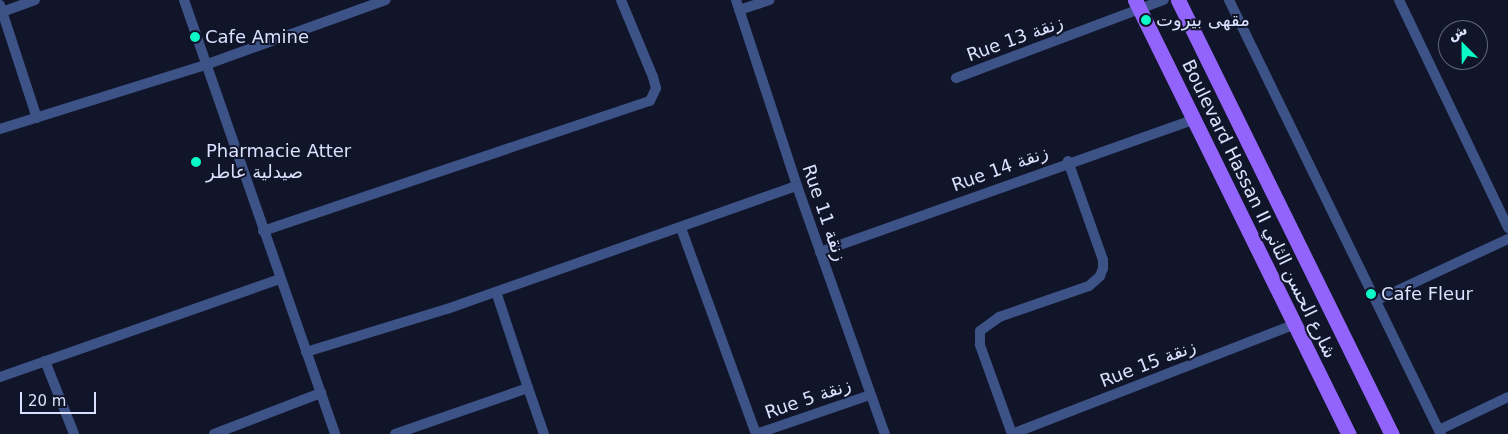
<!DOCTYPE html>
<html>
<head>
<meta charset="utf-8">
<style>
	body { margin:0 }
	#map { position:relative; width:1508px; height:434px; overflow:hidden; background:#111529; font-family:"DejaVu Sans",Vazirmatn,sans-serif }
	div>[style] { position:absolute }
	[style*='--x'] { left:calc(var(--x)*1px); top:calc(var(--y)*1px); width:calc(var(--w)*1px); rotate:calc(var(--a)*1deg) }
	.street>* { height:10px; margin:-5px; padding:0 5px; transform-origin:5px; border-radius:5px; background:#3d5287 }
	.primary>* { height:15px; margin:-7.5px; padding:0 7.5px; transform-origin:7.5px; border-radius:7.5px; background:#9364fb }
	.dots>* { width:14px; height:14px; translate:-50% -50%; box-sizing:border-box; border:2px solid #111529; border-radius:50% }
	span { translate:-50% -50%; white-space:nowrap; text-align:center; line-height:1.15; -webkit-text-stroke:4px #111529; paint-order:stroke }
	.poi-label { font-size:18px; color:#dae1fe }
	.left { translate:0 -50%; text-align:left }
	.street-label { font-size:18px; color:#dae1fe }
	.north { position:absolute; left:1438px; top:20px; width:50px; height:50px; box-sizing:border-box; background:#111529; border:1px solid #61677e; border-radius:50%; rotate:337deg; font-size:14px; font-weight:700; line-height:20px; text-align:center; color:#dae1fe }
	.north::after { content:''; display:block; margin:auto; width:18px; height:22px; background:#0bf9c6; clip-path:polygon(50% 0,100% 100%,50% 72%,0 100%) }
	.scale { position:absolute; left:20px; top:392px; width:76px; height:22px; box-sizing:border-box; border:2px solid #dae1fe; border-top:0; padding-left:6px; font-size:15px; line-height:18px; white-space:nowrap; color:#dae1fe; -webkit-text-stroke:4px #111529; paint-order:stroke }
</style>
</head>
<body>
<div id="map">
	<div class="street">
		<div style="--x:184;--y:0;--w:460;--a:70.8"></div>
		<div style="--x:736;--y:0;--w:196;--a:71.8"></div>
		<div style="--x:797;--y:186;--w:263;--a:70.5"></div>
		<div style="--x:1229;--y:0;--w:483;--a:64"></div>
		<div style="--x:1399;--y:0;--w:253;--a:64.4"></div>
		<div style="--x:0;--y:5;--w:119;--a:71.9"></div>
		<div style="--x:739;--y:10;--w:32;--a:-18"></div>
		<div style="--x:2;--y:12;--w:35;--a:-20"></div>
		<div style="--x:956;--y:78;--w:222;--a:-20.6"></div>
		<div style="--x:0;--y:129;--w:215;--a:-17.3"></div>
		<div style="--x:205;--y:65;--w:192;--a:-19.8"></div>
		<div style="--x:681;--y:228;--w:219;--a:70"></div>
		<div style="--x:263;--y:231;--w:408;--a:-18.6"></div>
		<div style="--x:650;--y:101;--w:14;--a:-65"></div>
		<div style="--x:656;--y:88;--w:11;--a:-105"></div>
		<div style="--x:653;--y:77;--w:83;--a:-112.6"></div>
		<div style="--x:820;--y:252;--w:396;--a:-19.5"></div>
		<div style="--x:1377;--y:300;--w:145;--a:-25"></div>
		<div style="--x:306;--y:352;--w:147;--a:-17"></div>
		<div style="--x:447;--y:309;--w:371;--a:-19.4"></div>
		<div style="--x:45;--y:361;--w:79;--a:68.3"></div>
		<div style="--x:0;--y:377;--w:297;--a:-19.3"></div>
		<div style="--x:528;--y:388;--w:49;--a:70.8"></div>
		<div style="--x:1439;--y:430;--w:76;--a:-25.6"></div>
		<div style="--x:214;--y:434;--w:115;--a:-21"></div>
		<div style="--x:395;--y:434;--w:141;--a:-19.1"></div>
		<div style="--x:528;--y:388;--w:101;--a:-108.4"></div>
		<div style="--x:756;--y:434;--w:120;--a:-18.9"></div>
		<div style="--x:1012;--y:434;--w:95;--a:-109.8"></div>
		<div style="--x:980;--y:345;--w:14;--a:-90"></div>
		<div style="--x:980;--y:331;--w:24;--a:-36"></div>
		<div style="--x:999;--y:317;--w:95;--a:-19"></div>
		<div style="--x:1089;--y:286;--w:15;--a:-42"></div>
		<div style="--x:1100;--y:276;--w:9;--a:-69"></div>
		<div style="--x:1103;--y:268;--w:8;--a:-90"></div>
		<div style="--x:1103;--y:260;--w:105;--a:-109.5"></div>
		<div style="--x:1012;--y:434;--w:304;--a:-21.2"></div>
	</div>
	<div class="primary">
		<div style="--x:1135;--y:0;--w:484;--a:63.8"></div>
		<div style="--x:1178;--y:0;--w:484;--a:63.8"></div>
	</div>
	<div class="dots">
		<div style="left:1146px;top:20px;background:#0bf9c6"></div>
		<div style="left:195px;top:37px;background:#0bf9c6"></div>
		<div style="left:196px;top:162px;background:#0bf9c6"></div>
		<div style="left:1371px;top:294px;background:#0bf9c6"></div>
	</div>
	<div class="poi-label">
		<span class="left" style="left:1156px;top:20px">مقهى بيروت</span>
		<span class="left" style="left:205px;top:37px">Cafe Amine</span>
		<span class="left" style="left:206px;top:162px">Pharmacie Atter<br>صيدلية عاطر</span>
		<span class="left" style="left:1381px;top:294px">Cafe Fleur</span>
	</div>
	<div class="street-label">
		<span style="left:1015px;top:39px;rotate:-20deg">Rue 13 زنقة</span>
		<span style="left:1000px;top:169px;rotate:-20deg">Rue 14 زنقة</span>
		<span style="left:1259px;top:209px;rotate:64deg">Boulevard Hassan II شارع الحسن الثاني</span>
		<span style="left:824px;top:213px;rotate:71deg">Rue 11 زنقة</span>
		<span style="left:1148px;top:364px;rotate:-21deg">Rue 15 زنقة</span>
		<span style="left:808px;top:399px;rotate:-19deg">Rue 5 زنقة</span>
	</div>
	<div class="north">ش</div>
	<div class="scale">20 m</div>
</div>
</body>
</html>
